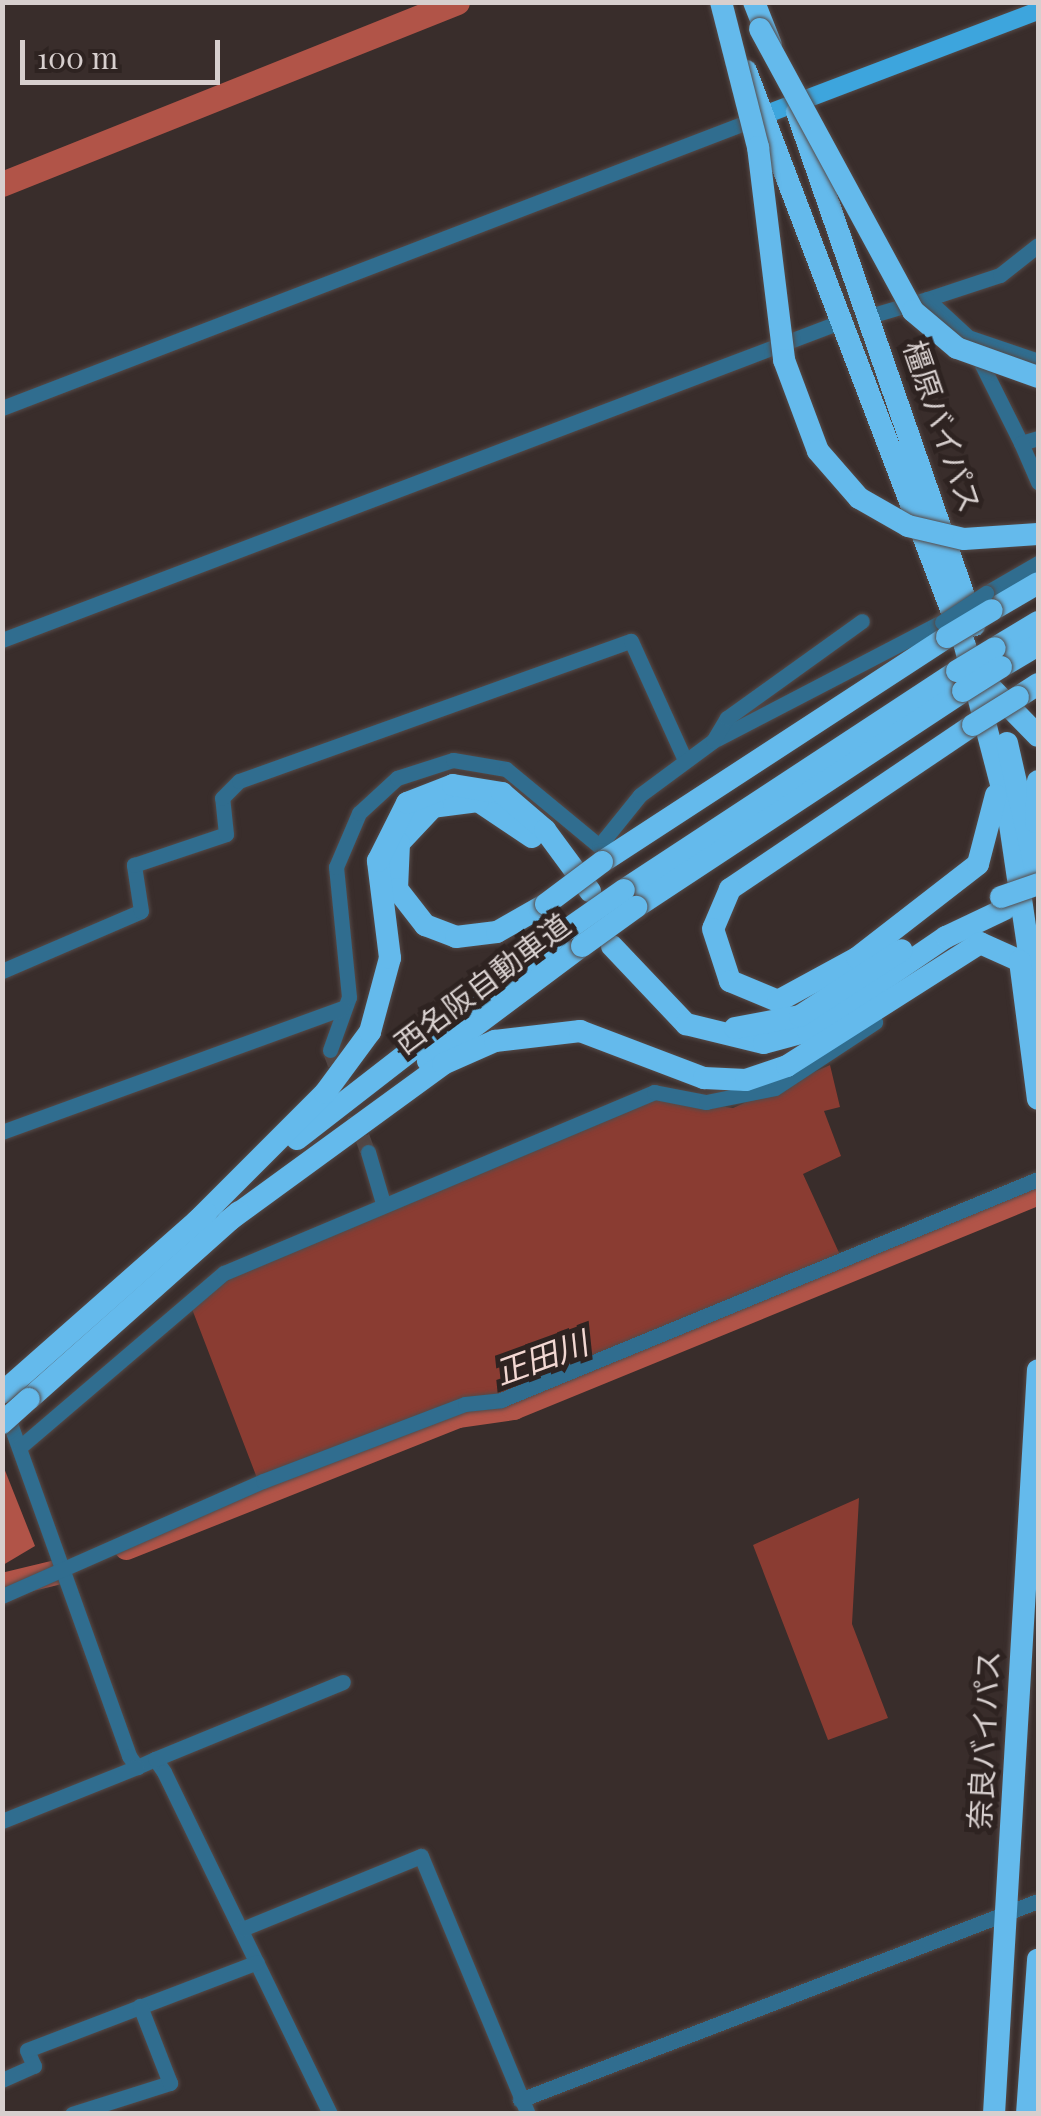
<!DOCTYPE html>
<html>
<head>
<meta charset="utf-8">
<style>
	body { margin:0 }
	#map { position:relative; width:1041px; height:2116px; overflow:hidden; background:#392d2b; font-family:"Playfair Display","Noto Sans JP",serif }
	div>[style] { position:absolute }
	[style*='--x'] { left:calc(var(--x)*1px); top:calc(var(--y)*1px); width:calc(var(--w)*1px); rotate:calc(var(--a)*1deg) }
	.green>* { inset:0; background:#8a3c32 }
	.water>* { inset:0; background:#b15448 }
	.river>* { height:25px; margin:-12.5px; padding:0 12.5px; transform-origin:12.5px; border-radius:12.5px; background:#b15448 }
	.minor-tunnel>* { height:15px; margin-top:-7.5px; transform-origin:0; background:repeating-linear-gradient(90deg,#514543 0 15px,transparent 0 23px) }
	.roads { filter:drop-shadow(0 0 2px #554a48) drop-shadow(0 0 2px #554a48) }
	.minor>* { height:15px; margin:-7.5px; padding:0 7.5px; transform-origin:7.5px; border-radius:7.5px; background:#306d8f }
	.major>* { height:18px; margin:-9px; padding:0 9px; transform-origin:9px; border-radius:9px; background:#3da5dd }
	.highway>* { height:22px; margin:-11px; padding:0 11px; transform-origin:11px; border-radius:11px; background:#64baec }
	.bridges { filter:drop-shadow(0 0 2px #554a48) drop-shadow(0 0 2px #554a48) }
	.minor-bridge>* { height:15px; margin:-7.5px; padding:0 7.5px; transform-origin:7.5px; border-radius:7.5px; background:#306d8f }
	.highway-bridge>* { height:22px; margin:-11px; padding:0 11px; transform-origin:11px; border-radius:11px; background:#64baec }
	span { translate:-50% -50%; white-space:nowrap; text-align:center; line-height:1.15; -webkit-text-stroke:10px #2e2321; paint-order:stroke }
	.street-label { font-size:30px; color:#d7cfce }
	.water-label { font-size:32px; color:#f2d7d2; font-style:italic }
	.frame { position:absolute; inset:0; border:5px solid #d7cfce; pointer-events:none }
	.scale { position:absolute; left:20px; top:40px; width:200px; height:45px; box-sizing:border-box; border:5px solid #d7cfce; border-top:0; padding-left:12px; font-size:30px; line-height:35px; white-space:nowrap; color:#d7cfce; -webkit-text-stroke:8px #2e2321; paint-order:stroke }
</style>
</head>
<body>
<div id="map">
	<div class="green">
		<div style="clip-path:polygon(830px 1065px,840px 1107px,824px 1111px,841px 1156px,803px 1174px,841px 1257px,522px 1389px,257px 1478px,192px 1309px,231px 1278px,658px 1098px,733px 1108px)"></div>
		<div style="clip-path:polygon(859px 1498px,852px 1624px,888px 1718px,828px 1740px,753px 1545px)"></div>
	</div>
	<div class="water">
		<div style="clip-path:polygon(2px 1463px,35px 1546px,3px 1565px,2px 1565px)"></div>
	</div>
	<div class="river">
		<div style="--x:2;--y:184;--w:490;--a:-21.8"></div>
		<div style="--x:126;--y:1547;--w:356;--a:-21.7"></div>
		<div style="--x:457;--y:1415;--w:57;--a:-8.1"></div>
		<div style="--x:513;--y:1407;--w:567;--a:-22.27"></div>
		<div style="--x:2;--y:1585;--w:56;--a:-13.5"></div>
	</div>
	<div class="minor-tunnel">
		<div style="--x:330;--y:1050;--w:109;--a:69.6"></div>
	</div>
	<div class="roads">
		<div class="minor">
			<div style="--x:927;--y:299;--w:77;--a:-18.2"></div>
			<div style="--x:1000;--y:275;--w:48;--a:-38.3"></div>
			<div style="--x:873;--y:315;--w:56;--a:-16.5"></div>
			<div style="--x:927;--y:299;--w:56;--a:42.8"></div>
			<div style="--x:968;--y:337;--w:74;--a:18.9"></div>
			<div style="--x:975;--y:351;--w:103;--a:63.4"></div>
			<div style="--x:1021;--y:443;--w:18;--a:-16"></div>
			<div style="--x:2;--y:408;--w:812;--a:-21"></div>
			<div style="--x:1021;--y:443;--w:43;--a:66.4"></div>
			<div style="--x:986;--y:593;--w:60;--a:-30"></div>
			<div style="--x:2;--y:640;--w:899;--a:-20.79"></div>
			<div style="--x:717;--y:739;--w:254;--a:-27.5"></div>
			<div style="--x:2;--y:971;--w:151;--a:-23.3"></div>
			<div style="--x:141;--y:911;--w:47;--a:-98.7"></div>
			<div style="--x:134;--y:865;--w:97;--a:-18.6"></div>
			<div style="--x:226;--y:834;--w:36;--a:-96"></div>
			<div style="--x:222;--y:798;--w:24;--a:-45"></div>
			<div style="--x:239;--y:781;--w:416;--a:-19.7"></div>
			<div style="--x:631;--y:641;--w:128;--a:65.6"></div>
			<div style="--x:330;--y:1050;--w:56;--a:-70.3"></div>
			<div style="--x:349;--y:997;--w:131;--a:-95.7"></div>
			<div style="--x:336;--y:867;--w:59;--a:-66.9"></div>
			<div style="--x:359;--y:813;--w:52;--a:-42.6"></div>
			<div style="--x:397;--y:778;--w:59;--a:-17.8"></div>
			<div style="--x:453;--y:760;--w:54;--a:9.6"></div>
			<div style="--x:506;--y:769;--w:121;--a:39.6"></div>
			<div style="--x:599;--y:846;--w:65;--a:-51.2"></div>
			<div style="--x:640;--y:795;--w:91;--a:-36.5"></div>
			<div style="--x:713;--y:741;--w:27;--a:-59"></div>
			<div style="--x:727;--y:718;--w:166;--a:-35.7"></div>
			<div style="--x:2;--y:1132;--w:362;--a:-20"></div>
			<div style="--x:368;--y:1152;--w:53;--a:73.6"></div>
			<div style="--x:6;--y:1412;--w:365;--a:70.3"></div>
			<div style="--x:129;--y:1756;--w:14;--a:54"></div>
			<div style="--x:137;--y:1767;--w:20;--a:-24"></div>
			<div style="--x:155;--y:1759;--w:16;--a:55"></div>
			<div style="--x:164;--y:1772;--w:380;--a:64.1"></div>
			<div style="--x:20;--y:1447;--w:268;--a:-40.5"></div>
			<div style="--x:224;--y:1273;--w:467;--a:-22.8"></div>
			<div style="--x:654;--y:1092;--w:53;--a:10.9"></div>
			<div style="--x:706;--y:1102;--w:70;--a:-11.5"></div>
			<div style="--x:775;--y:1088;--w:120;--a:-33.4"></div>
			<div style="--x:2;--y:1596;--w:285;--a:-23.8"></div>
			<div style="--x:263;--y:1481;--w:216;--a:-20.9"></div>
			<div style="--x:465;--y:1404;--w:36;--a:-6"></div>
			<div style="--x:501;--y:1400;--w:581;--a:-22.37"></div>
			<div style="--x:155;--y:1759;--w:203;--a:-22.3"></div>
			<div style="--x:2;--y:1821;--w:145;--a:-21.8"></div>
			<div style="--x:242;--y:1929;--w:193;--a:-22.2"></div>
			<div style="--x:421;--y:1856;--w:279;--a:67.5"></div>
			<div style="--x:2;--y:2080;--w:35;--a:-24"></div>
			<div style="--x:34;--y:2066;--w:17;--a:-114"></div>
			<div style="--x:27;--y:2050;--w:246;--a:-20.9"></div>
			<div style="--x:520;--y:2100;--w:555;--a:-21.02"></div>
			<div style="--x:72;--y:2114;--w:103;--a:-17.6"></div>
			<div style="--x:170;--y:2083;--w:83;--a:-111.3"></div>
		</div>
		<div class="major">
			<div style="--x:764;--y:115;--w:293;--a:-20.8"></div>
		</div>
		<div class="highway">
			<div style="--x:754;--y:2;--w:46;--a:68.4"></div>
			<div style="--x:746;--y:71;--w:615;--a:69.15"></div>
			<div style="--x:965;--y:646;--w:171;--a:75.4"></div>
			<div style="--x:1008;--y:811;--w:206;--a:81.6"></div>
			<div style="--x:797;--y:112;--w:543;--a:70.96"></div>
			<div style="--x:992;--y:610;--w:53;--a:-30.4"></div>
			<div style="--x:995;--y:648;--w:50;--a:-31.2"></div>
			<div style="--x:1001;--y:667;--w:43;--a:-30.7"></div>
			<div style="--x:993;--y:690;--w:64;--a:45.6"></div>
			<div style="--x:1018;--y:697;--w:24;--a:-33"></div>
			<div style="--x:973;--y:725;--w:293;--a:146"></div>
			<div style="--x:730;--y:889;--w:43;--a:113"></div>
			<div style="--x:713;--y:929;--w:55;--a:71.9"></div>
			<div style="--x:730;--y:981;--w:52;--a:22.6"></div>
			<div style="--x:778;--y:1001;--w:90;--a:-28.6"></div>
			<div style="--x:857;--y:958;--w:153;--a:-37.8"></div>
			<div style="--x:978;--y:864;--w:71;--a:-75.4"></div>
			<div style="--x:1007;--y:743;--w:140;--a:77.2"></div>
			<div style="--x:1036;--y:822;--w:41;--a:-87.2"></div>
			<div style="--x:532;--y:837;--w:65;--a:-146.3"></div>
			<div style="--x:478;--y:801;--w:45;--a:172.4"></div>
			<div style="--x:433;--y:807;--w:50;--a:133.4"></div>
			<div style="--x:399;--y:843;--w:46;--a:92.5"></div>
			<div style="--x:397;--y:889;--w:46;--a:52.1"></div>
			<div style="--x:425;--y:925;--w:33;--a:21"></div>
			<div style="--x:456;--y:937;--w:41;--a:-7"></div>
			<div style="--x:497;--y:932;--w:56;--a:-29.7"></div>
			<div style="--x:602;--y:862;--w:412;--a:-33.1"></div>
			<div style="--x:624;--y:890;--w:399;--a:-33.3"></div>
			<div style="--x:636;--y:907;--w:392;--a:-33.4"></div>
			<div style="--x:612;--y:946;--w:108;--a:46.5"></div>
			<div style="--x:686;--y:1024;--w:80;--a:13.7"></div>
			<div style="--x:764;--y:1043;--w:46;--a:-15.3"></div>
			<div style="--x:808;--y:1031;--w:167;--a:-34.3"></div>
			<div style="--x:946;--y:937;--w:65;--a:-25.4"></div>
			<div style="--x:735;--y:1028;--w:66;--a:-10.5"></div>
			<div style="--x:800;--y:1016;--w:121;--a:-32.9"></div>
			<div style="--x:428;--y:1061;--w:192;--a:-36.8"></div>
			<div style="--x:297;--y:1139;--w:343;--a:-37.8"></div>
			<div style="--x:228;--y:1221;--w:266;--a:-36.1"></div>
			<div style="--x:443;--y:1064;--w:57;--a:-23.9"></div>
			<div style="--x:495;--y:1041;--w:86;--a:-6.7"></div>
			<div style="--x:580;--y:1031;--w:133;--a:20.8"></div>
			<div style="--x:704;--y:1078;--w:42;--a:2.7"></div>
			<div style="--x:746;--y:1080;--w:43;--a:-18.9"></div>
			<div style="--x:787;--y:1066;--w:229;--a:-32.5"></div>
			<div style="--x:980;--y:943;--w:44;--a:24.2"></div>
			<div style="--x:1020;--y:961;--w:139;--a:82.6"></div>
			<div style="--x:196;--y:1222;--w:182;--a:-45"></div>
			<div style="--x:325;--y:1093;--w:76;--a:-53.6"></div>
			<div style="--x:370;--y:1032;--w:77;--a:-74.9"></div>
			<div style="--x:390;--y:958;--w:98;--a:-97.1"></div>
			<div style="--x:378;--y:861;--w:65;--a:-63.4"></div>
			<div style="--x:407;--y:803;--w:49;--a:-21.4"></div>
			<div style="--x:453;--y:785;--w:50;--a:9.3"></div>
			<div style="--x:502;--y:793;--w:57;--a:40.7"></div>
			<div style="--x:545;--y:830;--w:76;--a:53.6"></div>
			<div style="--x:2;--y:1393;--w:272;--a:-41.4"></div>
			<div style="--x:29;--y:1399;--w:281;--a:-41.7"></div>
			<div style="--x:994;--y:2114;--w:745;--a:-86.62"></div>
			<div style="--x:1027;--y:2114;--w:155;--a:-85.9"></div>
		</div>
	</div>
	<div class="bridges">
		<div class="minor-bridge">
			<div style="--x:942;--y:622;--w:53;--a:-33.4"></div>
		</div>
		<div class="highway-bridge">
			<div style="--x:721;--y:2;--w:150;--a:75.7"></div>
			<div style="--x:758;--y:147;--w:215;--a:83"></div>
			<div style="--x:784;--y:360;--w:97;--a:69.5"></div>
			<div style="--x:818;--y:451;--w:62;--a:48.9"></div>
			<div style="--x:859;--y:498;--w:56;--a:29.7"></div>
			<div style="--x:908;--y:526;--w:57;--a:13.1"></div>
			<div style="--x:964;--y:539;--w:74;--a:-3.9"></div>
			<div style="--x:760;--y:29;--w:321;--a:61.5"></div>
			<div style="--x:913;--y:311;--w:57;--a:40.1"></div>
			<div style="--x:957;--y:348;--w:86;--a:19.7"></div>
			<div style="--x:947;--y:637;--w:52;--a:-31"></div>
			<div style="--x:957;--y:671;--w:44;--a:-31.2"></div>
			<div style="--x:963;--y:691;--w:45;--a:-32.3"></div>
			<div style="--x:973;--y:725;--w:53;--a:-31.9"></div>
			<div style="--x:1001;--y:897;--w:39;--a:-19"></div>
			<div style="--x:546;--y:904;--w:70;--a:-36.9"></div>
			<div style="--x:568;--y:929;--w:68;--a:-34.9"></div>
			<div style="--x:582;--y:946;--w:67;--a:-35.8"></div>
			<div style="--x:2;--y:1423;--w:36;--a:-42"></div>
		</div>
	</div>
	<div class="street-label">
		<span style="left:943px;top:426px;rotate:71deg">橿原バイパス</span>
		<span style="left:482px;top:983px;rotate:-37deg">西名阪自動車道</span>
		<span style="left:983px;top:1740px;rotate:-87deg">奈良バイパス</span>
	</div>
	<div class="water-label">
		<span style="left:541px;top:1357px;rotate:-20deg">正田川</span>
	</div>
	<div class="frame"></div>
	<div class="scale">100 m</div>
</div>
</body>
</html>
